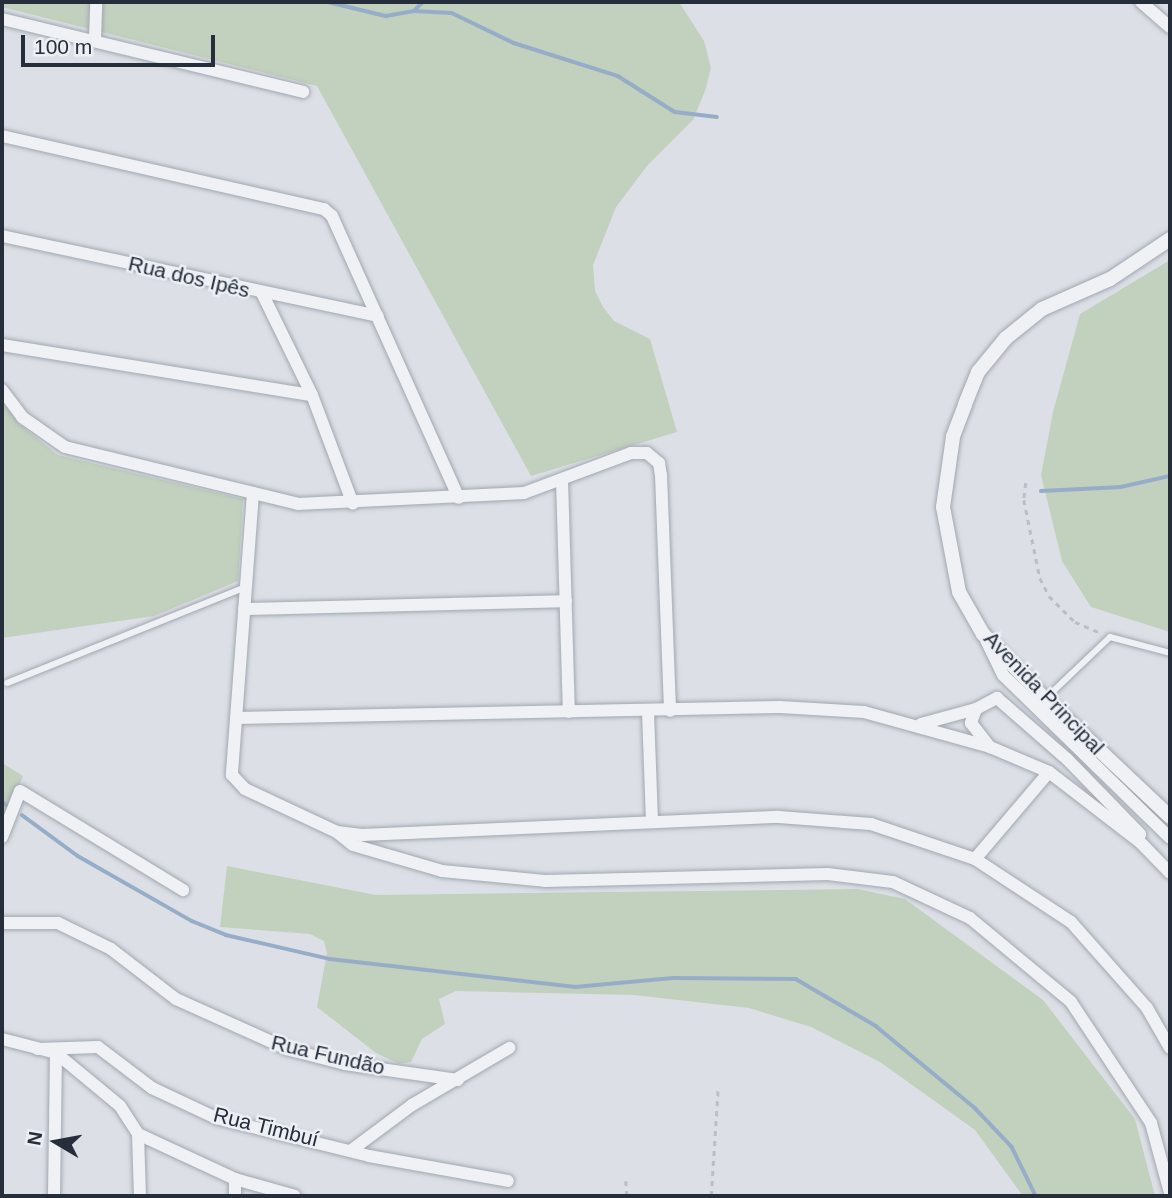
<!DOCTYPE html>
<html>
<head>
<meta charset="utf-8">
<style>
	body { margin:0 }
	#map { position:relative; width:1172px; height:1198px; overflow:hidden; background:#dce0e6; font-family:Arial,sans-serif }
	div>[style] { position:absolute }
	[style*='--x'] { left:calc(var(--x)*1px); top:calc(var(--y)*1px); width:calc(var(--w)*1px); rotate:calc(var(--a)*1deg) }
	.green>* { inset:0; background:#c2d0be }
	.stream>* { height:3.5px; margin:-1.75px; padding:0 1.75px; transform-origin:1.75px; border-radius:1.75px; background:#97adc7 }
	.path>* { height:2.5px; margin-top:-1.25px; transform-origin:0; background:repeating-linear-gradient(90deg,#bbbec5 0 5px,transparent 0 10px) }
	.roads { filter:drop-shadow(0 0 2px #a2a7b0) drop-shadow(0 0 2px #a2a7b0) }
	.service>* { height:6px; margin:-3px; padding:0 3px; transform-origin:3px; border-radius:3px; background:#eff1f5 }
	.minor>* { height:12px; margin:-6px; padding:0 6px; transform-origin:6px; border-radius:6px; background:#eff1f5 }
	.tertiary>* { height:14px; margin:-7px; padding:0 7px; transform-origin:7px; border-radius:7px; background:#eff1f5 }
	span { translate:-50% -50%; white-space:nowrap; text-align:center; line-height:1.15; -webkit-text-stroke:5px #eceff4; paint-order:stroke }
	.street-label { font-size:21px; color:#262e3c }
	.frame { position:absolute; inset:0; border:4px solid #262e3c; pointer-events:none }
	.north { position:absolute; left:21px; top:1107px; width:70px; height:70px; -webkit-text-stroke:5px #eceff4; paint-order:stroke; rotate:280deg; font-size:19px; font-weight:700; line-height:28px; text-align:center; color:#262e3c }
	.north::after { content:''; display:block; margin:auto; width:24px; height:32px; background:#262e3c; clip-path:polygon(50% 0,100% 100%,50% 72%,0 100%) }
	.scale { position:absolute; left:21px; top:35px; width:194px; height:32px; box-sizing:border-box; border:4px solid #262e3c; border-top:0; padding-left:9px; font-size:21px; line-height:24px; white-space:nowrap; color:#262e3c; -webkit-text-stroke:5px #eceff4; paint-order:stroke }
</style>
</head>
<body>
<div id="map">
	<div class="green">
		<div style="clip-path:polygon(2px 2px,679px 2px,704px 41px,711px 68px,705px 91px,693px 120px,647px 166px,616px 207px,593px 265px,595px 291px,603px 307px,614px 321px,650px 339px,677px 432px,531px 476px,317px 86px,2px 7px)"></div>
		<div style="clip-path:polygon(1170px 260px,1170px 632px,1091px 607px,1062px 561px,1041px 475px,1053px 412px,1080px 314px)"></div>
		<div style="clip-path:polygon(2px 401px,18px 423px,58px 455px,243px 499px,238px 581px,154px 616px,2px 638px)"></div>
		<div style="clip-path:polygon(2px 763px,23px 776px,2px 826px)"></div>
		<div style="clip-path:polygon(227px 866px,376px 895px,857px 889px,905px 899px,1043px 1000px,1135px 1119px,1155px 1196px,1023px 1196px,975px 1130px,880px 1062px,811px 1027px,749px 1008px,634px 995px,456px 991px,439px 999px,445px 1024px,422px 1039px,411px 1062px,399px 1064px,376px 1053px,317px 1007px,327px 953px,324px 941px,310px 934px,220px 927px)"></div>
	</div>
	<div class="stream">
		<div style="--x:328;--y:2;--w:60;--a:13.6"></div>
		<div style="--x:386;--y:16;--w:28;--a:-10"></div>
		<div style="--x:414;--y:11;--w:38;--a:3"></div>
		<div style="--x:452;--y:13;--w:69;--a:25.8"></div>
		<div style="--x:514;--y:43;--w:109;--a:17.6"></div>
		<div style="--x:618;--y:76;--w:67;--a:32.3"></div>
		<div style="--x:675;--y:112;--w:42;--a:6.8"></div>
		<div style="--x:414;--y:11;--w:13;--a:-45"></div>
		<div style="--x:1041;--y:491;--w:80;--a:-2.9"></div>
		<div style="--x:1121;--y:487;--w:50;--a:-12.7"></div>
		<div style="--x:2;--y:802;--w:9;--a:32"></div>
		<div style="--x:22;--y:815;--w:69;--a:36.2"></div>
		<div style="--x:78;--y:856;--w:131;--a:29.7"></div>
		<div style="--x:192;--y:921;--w:37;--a:22"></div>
		<div style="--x:226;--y:935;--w:107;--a:13"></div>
		<div style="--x:330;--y:959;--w:247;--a:6.5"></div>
		<div style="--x:575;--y:987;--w:98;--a:-5.2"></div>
		<div style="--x:673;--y:978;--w:123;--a:0.5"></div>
		<div style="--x:796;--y:979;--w:93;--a:30.4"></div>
		<div style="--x:876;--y:1026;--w:129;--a:39.6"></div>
		<div style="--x:975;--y:1108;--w:54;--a:46.5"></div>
		<div style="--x:1012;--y:1147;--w:55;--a:63.9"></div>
	</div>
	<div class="path">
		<div style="--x:1026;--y:483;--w:17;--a:97"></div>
		<div style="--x:1024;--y:500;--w:80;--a:78.4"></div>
		<div style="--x:1040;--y:578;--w:20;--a:63"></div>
		<div style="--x:1049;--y:596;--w:37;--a:45"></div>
		<div style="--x:1075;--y:622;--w:28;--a:23"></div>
		<div style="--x:626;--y:1181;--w:15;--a:86"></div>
		<div style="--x:711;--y:1196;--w:108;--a:-86.3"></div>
	</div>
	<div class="roads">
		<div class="service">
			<div style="--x:7;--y:683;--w:258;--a:-21.9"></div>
			<div style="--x:1045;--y:699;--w:90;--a:-43.6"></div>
			<div style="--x:1110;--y:637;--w:62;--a:14.9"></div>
		</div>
		<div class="minor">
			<div style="--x:1141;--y:2;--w:38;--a:41"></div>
			<div style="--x:2;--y:19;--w:310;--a:13.6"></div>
			<div style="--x:95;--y:39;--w:37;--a:-88"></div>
			<div style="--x:2;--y:136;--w:330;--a:12.8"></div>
			<div style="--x:324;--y:209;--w:11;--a:41"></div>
			<div style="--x:332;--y:216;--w:309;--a:65.8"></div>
			<div style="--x:2;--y:236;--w:384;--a:12"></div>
			<div style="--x:262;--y:293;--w:114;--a:63.9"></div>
			<div style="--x:312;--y:395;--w:116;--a:69.4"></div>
			<div style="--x:2;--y:345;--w:314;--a:9.2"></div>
			<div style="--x:2;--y:390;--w:34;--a:53"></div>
			<div style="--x:22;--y:417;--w:52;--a:34.9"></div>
			<div style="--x:65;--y:447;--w:240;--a:13.7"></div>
			<div style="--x:298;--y:504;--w:226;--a:-2.8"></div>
			<div style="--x:524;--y:493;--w:114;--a:-20.5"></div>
			<div style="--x:631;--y:453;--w:16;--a:0"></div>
			<div style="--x:647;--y:453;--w:16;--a:40"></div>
			<div style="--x:659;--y:463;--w:12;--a:81"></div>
			<div style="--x:661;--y:475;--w:236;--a:87.8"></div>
			<div style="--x:562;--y:480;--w:232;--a:88.3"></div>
			<div style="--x:253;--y:493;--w:283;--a:94.3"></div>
			<div style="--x:232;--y:775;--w:19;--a:47"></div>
			<div style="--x:245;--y:789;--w:102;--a:25.1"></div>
			<div style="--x:337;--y:832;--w:25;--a:7"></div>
			<div style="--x:362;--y:835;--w:417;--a:-2.5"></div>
			<div style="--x:779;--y:817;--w:92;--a:4.4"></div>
			<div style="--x:871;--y:824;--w:110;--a:18.6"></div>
			<div style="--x:975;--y:859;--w:115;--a:33.3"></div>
			<div style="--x:1071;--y:922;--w:115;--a:48.5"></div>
			<div style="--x:1147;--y:1008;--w:46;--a:60.1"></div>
			<div style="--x:244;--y:609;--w:322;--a:-1.4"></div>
			<div style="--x:986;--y:640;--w:39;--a:64"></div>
			<div style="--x:1003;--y:675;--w:233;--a:44.3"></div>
			<div style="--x:976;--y:709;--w:15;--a:110"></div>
			<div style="--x:971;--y:723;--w:31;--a:52"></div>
			<div style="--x:648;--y:712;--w:109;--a:87.9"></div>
			<div style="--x:236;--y:718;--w:544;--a:-1.16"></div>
			<div style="--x:780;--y:707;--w:84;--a:3.4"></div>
			<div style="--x:864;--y:712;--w:131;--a:15.5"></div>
			<div style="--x:990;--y:747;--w:64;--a:23"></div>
			<div style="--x:1049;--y:772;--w:115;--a:37.6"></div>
			<div style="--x:1140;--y:842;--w:43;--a:45.9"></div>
			<div style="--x:921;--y:724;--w:57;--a:-15.3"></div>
			<div style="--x:976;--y:709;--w:24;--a:-28"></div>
			<div style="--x:997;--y:698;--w:93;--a:41.1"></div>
			<div style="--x:1067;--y:759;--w:105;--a:45.8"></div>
			<div style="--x:338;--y:833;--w:19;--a:39"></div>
			<div style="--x:353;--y:845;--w:93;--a:16.3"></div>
			<div style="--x:442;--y:871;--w:103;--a:5.5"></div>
			<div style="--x:545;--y:881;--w:283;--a:-1.4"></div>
			<div style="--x:828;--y:874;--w:65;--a:7"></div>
			<div style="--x:893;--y:882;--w:85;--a:25.1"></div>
			<div style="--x:970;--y:918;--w:131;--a:39.7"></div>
			<div style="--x:1071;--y:1002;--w:145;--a:56.5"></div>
			<div style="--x:1151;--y:1123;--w:73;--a:74.8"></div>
			<div style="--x:2;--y:837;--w:49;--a:-68.6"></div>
			<div style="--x:20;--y:791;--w:191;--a:31.3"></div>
			<div style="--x:975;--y:859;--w:114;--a:-49.6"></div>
			<div style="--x:2;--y:923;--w:56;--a:0"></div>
			<div style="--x:58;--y:923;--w:59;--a:26.1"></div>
			<div style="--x:111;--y:949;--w:82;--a:37.6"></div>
			<div style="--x:176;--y:999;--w:122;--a:24.2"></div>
			<div style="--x:287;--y:1049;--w:60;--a:14.5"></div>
			<div style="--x:345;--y:1064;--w:114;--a:8.1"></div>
			<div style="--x:2;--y:1039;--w:56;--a:14.5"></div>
			<div style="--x:56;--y:1053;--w:83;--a:39.6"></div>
			<div style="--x:120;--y:1106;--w:33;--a:57"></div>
			<div style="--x:138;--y:1134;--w:107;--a:24.9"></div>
			<div style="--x:235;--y:1179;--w:62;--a:15.8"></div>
			<div style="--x:38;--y:1049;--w:60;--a:-1.9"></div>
			<div style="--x:98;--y:1047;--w:68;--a:37.2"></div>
			<div style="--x:152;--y:1088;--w:71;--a:25.1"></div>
			<div style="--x:216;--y:1118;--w:158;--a:13.9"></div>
			<div style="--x:369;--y:1156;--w:141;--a:10.2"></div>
			<div style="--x:138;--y:1134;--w:62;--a:88.2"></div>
			<div style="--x:353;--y:1149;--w:74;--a:-36.7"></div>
			<div style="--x:412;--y:1105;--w:113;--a:-30.4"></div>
			<div style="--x:54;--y:1196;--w:143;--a:-89.2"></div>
			<div style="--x:235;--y:1196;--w:17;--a:-90"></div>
		</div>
		<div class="tertiary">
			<div style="--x:1170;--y:239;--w:72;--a:146.3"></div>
			<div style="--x:1110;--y:279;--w:74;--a:156.2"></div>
			<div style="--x:1042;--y:309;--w:46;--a:141.1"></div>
			<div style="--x:1006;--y:338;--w:44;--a:129.5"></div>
			<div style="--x:978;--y:372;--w:35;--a:112"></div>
			<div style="--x:965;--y:405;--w:34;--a:111"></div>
			<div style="--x:953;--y:437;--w:71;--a:98.1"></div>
			<div style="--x:943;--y:507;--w:86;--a:79.3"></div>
			<div style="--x:959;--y:592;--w:48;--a:60.3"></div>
			<div style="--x:983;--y:634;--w:90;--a:46.4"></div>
			<div style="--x:1045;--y:699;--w:172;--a:43.3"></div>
		</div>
	</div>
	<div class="street-label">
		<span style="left:189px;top:277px;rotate:13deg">Rua dos Ipês</span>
		<span style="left:1044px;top:693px;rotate:46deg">Avenida Principal</span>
		<span style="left:328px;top:1055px;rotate:13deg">Rua Fundão</span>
		<span style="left:266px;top:1127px;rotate:14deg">Rua Timbuí</span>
	</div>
	<div class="frame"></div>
	<div class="north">N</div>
	<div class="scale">100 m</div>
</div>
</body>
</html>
